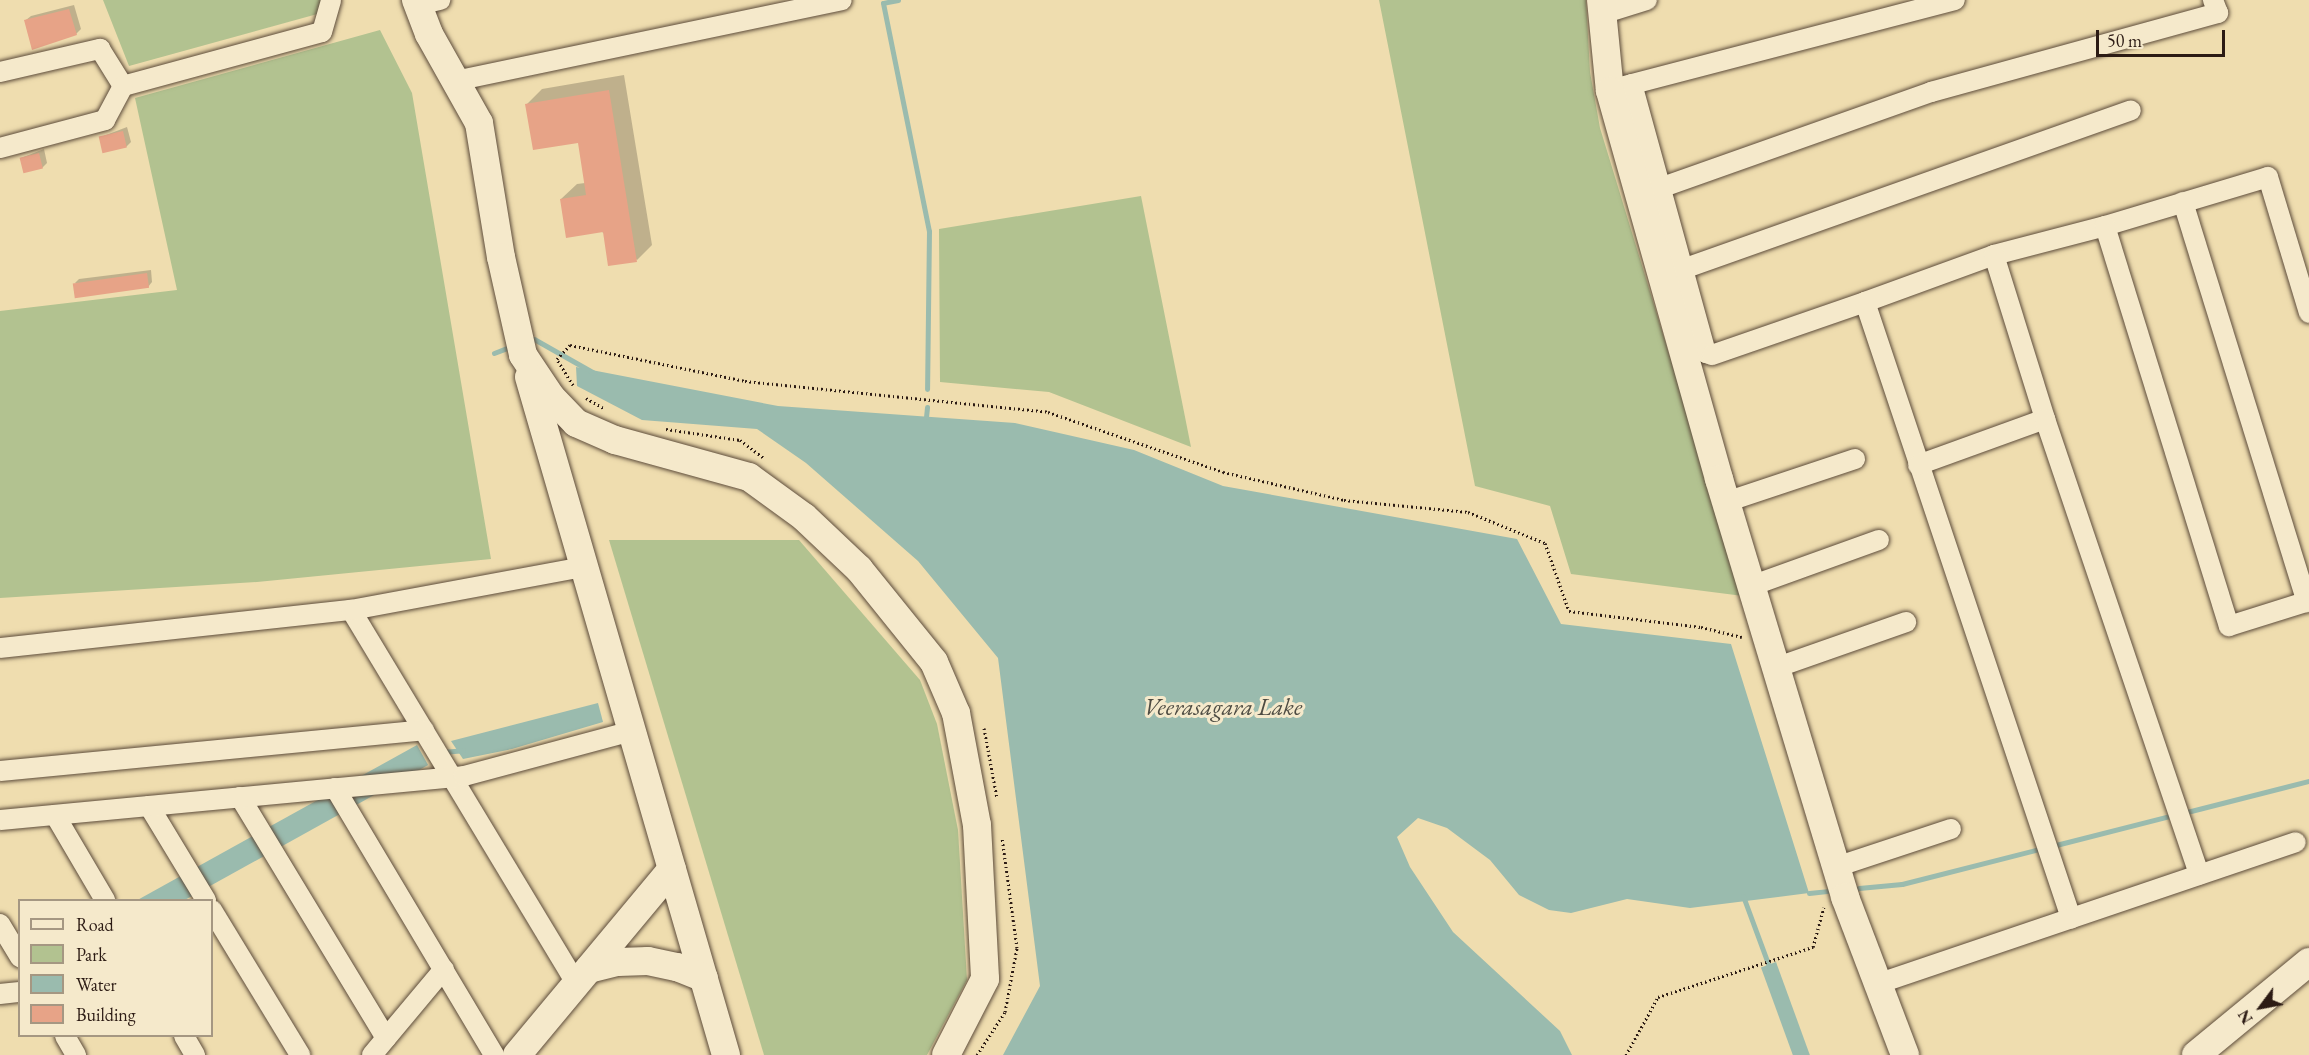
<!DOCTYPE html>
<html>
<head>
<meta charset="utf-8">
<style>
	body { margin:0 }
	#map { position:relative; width:2309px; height:1055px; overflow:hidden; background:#efddaf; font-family:"EB Garamond",serif }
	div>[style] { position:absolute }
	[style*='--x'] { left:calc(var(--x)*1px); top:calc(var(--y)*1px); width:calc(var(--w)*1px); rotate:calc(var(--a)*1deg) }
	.green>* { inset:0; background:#b2c290 }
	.water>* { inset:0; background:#9abbae; transform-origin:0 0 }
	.shadow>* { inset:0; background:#0003 }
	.stream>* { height:5px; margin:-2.5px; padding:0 2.5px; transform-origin:2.5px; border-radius:2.5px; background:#9abbae }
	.building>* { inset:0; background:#e7a387; transform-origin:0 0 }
	.path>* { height:3px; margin-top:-1.5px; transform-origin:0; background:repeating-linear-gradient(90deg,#2c1b14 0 1.5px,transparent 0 4.5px) }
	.roads { filter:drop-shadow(0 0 2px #5d4c3b) drop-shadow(0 0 2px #5d4c3b) }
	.street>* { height:20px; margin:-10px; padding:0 10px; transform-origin:10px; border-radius:10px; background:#f5e9cb }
	.secondary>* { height:28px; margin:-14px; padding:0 14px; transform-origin:14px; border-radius:14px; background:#f5e9cb }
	span { translate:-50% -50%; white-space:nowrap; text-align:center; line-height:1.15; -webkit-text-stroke:6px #f5e9cb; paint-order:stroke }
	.water-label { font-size:24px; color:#4d4b42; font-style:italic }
	.legend { position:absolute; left:18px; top:899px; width:195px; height:138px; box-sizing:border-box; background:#f5e9cb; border:2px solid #a59782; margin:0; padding:8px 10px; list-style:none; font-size:18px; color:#2c1b14 }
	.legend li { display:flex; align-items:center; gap:12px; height:30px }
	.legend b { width:30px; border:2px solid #a59782 }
	.north { position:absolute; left:2231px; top:977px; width:60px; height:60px; -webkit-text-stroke:4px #f5e9cb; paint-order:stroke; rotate:238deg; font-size:16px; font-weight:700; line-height:24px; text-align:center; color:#2c1b14 }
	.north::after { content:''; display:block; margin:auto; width:21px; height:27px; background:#2c1b14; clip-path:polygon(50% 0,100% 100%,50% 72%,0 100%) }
	.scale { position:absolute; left:2096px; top:30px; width:129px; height:27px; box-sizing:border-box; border:3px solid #2c1b14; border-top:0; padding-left:8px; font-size:18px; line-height:21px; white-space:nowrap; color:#2c1b14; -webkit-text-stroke:4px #f5e9cb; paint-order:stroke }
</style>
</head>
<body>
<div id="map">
	<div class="green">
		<div style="clip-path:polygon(103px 0,325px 0,321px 13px,129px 66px)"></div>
		<div style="clip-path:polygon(1379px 0,1586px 0,1590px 72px,1600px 128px,1743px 596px,1571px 574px,1550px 506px,1475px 486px)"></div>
		<div style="clip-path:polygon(380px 30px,412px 93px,491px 559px,257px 582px,0 598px,0 311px,177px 290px,135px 98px)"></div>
		<div style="clip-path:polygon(1141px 196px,1191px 447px,1049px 392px,940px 382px,939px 229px)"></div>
		<div style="clip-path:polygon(609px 540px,799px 540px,920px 680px,937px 724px,958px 830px,967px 980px,927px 1055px,764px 1055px)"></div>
	</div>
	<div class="water">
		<div style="clip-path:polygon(576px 367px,778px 406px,1015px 423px,1134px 450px,1223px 486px,1517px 539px,1561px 624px,1731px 644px,1809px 893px,1690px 908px,1627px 899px,1571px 913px,1549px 910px,1519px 895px,1490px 860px,1447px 828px,1418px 818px,1397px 837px,1410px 867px,1453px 932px,1560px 1031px,1572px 1055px,1003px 1055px,1040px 986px,998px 658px,918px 561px,806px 463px,757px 429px,642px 420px,577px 386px)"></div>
		<div style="clip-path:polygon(598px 703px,603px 722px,512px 749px,463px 759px,451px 741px)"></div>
		<div style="left:417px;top:745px;width:23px;height:419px;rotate:61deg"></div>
		<div style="left:1776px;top:962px;width:99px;height:16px;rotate:70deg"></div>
	</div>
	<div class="shadow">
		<div style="clip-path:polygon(74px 5px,81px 29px,76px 34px,26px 20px,31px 16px)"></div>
		<div style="clip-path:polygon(624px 75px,652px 245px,637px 260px,561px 199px,577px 184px,585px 183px,579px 142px,527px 104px,542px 89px)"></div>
		<div style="clip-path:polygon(127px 127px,131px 142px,126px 147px,101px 137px)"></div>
		<div style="clip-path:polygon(44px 149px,47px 163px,42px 168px,21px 158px)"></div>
		<div style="clip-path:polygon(151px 270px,152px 282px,148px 287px,75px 283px,79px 279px)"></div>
	</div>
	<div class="stream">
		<div style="--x:898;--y:0;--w:15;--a:169"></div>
		<div style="--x:883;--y:3;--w:233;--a:78.6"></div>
		<div style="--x:929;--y:231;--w:158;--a:90.7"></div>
		<div style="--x:534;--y:339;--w:69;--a:29.5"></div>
		<div style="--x:494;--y:353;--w:19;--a:-21"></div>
		<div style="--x:926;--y:417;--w:10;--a:-84"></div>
		<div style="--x:442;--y:752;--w:21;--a:-5"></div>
		<div style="--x:2183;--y:813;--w:130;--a:-14.3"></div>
		<div style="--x:2052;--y:846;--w:126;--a:-14.3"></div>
		<div style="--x:1859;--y:888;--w:43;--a:-5.3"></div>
		<div style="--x:1902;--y:884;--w:146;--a:-14.3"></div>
		<div style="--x:1809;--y:893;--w:18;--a:-6"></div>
		<div style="--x:1743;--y:896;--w:78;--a:69.7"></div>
	</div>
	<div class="building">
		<div style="clip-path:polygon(69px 9px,77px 35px,32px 50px,24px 20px)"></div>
		<div style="clip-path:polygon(609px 90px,637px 262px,608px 266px,603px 232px,566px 238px,560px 199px,586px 195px,578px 143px,533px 150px,525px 104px)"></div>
		<div style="left:123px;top:131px;width:17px;height:25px;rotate:77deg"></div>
		<div style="left:39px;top:153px;width:16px;height:20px;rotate:76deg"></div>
		<div style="left:147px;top:273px;width:15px;height:75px;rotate:82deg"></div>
	</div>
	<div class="path">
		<div style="--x:573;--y:385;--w:31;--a:-122"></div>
		<div style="--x:557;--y:359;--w:19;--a:-47"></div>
		<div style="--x:570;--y:345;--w:179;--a:11.6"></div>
		<div style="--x:745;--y:381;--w:305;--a:5.8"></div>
		<div style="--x:1048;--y:412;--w:185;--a:18.9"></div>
		<div style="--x:1223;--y:472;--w:124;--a:13"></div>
		<div style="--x:1344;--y:500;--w:125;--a:5.5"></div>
		<div style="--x:1468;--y:512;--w:83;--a:21.9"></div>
		<div style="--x:1545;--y:543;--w:72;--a:70.6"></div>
		<div style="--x:1569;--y:611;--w:133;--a:6.9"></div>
		<div style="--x:1701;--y:627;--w:42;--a:13.7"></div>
		<div style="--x:586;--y:398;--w:20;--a:30"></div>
		<div style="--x:666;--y:429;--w:75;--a:8.5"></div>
		<div style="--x:740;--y:440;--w:30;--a:37"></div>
		<div style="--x:984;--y:728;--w:71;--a:79.5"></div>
		<div style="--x:977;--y:1055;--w:51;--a:-56.9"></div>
		<div style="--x:1005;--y:1012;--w:65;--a:-79.4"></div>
		<div style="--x:1017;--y:948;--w:112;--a:-97.7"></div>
		<div style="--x:1626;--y:1055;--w:66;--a:-61.1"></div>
		<div style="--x:1658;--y:997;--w:163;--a:-17.9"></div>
		<div style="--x:1813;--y:947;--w:41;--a:-74.6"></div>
	</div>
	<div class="roads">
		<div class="street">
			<div style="--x:418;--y:5;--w:23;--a:-13"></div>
			<div style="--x:1602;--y:14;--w:47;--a:-17.3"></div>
			<div style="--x:0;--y:72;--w:103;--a:-13"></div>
			<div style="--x:100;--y:49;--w:44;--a:58.1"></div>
			<div style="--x:123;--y:86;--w:206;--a:-15.2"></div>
			<div style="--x:322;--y:32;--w:33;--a:-74"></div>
			<div style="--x:455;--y:81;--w:395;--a:-11.8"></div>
			<div style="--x:1632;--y:84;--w:279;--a:74.6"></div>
			<div style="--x:1706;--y:353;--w:6;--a:18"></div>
			<div style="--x:1712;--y:355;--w:162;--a:-19.1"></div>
			<div style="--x:1865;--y:302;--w:650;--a:71.51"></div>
			<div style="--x:1621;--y:87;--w:345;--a:-14.6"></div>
			<div style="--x:0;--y:148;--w:109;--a:-14.9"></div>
			<div style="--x:105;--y:120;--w:38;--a:-62"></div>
			<div style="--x:1660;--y:188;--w:288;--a:-19.5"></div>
			<div style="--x:1931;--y:92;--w:298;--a:-15.4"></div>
			<div style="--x:2218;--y:13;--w:14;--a:-111"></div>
			<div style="--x:2183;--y:202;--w:419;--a:72.8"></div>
			<div style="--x:2105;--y:226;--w:170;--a:-16.7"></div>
			<div style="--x:2268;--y:177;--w:142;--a:73.2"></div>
			<div style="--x:1994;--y:255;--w:115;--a:-14.6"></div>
			<div style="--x:2105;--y:226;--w:419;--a:72.8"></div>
			<div style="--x:2229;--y:626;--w:84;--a:-17.4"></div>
			<div style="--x:1683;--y:269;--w:475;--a:-19.5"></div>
			<div style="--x:1865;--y:302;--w:137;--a:-20"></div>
			<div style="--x:1994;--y:255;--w:172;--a:72.7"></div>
			<div style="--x:1918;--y:465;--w:135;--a:-19.9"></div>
			<div style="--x:2045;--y:419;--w:481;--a:71.3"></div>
			<div style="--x:1726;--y:502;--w:136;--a:-18.4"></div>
			<div style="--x:1751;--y:586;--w:136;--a:-19.8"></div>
			<div style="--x:351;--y:610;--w:437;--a:58.9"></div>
			<div style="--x:0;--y:648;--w:353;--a:-6.2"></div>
			<div style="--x:351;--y:610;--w:237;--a:-10.5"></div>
			<div style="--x:1775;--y:668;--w:139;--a:-19.3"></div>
			<div style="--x:0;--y:771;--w:426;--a:-5.5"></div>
			<div style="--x:335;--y:788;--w:311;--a:59.2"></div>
			<div style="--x:240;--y:797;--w:282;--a:58.8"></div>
			<div style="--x:149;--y:806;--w:110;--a:58.8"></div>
			<div style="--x:55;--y:815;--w:99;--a:59.5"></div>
			<div style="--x:0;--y:820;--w:466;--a:-5.4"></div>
			<div style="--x:464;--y:776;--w:174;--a:-15"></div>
			<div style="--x:1836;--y:867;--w:121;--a:-18.3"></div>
			<div style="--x:212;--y:910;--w:170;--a:58.7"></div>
			<div style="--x:0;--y:924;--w:39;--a:59"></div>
			<div style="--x:1877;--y:984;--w:442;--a:-18.7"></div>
			<div style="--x:0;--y:994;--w:20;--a:-6"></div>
			<div style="--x:65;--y:1036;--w:22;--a:60"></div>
			<div style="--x:184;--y:1036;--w:22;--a:60"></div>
			<div style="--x:372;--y:1055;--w:112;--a:-50.1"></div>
		</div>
		<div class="secondary">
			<div style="--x:416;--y:0;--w:36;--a:69"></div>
			<div style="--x:429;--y:34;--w:102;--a:60.7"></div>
			<div style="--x:479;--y:123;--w:136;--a:80.7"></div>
			<div style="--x:501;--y:257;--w:100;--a:77.3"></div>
			<div style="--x:523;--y:355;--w:50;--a:56.3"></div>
			<div style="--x:551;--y:397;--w:36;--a:46"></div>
			<div style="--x:576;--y:423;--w:43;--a:23.6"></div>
			<div style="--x:615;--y:440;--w:139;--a:15.4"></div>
			<div style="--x:749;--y:477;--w:68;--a:36"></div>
			<div style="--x:804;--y:517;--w:76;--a:43.4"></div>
			<div style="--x:859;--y:569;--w:119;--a:51.1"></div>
			<div style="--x:934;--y:662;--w:56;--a:66.7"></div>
			<div style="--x:956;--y:713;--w:114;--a:79.4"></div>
			<div style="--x:977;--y:825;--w:154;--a:87"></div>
			<div style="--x:985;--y:979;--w:85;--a:117.2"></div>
			<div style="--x:1601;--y:0;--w:91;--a:84.4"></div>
			<div style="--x:1610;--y:91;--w:403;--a:74.3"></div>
			<div style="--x:1719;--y:479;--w:437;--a:73.2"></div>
			<div style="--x:1845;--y:897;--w:169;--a:69.2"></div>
			<div style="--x:529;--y:377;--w:706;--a:73.8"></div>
			<div style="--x:589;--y:969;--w:30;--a:-14"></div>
			<div style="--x:618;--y:962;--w:30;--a:-2"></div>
			<div style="--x:648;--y:961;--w:30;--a:12"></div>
			<div style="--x:677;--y:967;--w:29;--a:22"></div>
			<div style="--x:517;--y:1055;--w:242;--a:-50.2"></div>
			<div style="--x:2196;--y:1055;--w:146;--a:-39.5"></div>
		</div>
	</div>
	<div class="water-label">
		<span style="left:1223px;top:707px">Veerasagara Lake</span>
	</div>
	<ul class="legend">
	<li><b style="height:8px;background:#f5e9cb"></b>Road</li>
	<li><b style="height:16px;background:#b2c290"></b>Park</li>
	<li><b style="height:16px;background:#9abbae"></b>Water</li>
	<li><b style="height:16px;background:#e7a387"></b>Building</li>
	</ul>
	<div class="north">N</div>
	<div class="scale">50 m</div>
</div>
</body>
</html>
